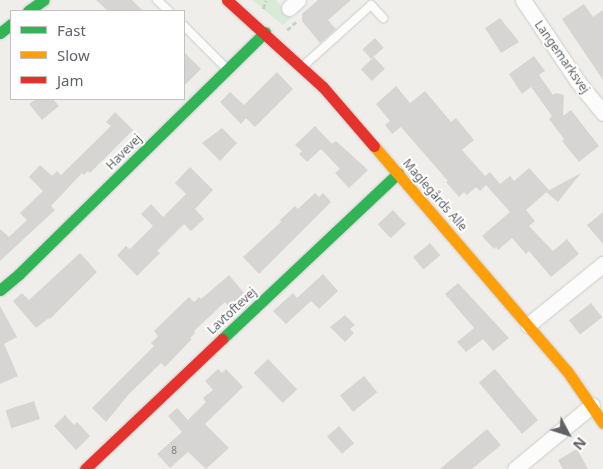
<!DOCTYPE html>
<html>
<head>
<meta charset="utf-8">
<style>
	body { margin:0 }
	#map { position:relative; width:603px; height:469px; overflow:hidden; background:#efeeea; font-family:"Noto Sans",sans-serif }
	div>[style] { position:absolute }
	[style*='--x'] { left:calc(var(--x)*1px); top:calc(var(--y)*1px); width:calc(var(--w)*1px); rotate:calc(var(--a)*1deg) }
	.green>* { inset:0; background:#d8ebd6 }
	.building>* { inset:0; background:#d6d5d3; transform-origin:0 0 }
	.path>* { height:2.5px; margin-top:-1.25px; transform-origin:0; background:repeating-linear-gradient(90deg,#cacfcc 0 5px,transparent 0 7.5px) }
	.roads { filter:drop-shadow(0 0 1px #cbcccc) drop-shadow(0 0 1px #cbcccc) }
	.lane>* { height:8px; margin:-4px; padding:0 4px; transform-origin:4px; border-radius:4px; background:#fdfcfc }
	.street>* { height:15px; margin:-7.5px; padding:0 7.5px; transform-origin:7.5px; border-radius:7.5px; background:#fdfcfc }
	.fast>* { height:11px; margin:-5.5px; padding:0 5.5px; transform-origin:5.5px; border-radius:5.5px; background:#30b455 }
	.slow>* { height:11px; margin:-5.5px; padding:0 5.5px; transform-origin:5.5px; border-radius:5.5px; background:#ff9f0a }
	.jam>* { height:11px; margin:-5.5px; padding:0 5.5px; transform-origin:5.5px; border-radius:5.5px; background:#e5322d }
	span { translate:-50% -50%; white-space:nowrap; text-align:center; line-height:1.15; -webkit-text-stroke:4px #fff; paint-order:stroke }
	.number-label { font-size:10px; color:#7e8184 }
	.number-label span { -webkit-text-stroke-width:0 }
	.street-label { font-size:12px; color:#5f6368 }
	.legend { position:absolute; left:10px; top:10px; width:175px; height:90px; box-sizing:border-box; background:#fff; border:1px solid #bfc1c3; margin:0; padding:6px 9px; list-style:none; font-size:15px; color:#5f6368 }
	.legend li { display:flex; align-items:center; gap:10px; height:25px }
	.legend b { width:25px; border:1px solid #bfc1c3 }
	.north { position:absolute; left:543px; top:409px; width:50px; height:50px; -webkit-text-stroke:4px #fff; paint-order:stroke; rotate:130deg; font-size:14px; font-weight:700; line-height:20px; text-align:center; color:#5f6368 }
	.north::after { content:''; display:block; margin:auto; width:18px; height:22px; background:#5f6368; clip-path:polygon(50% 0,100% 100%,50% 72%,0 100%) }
</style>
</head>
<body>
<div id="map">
	<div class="green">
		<div style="clip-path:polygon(252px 0,276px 0,291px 18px,283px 25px)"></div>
	</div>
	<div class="building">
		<div style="clip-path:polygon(96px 0,132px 0,143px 11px,108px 11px)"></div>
		<div style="clip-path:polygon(318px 0,351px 0,328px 20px,336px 29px,320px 43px,302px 21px,302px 14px)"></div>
		<div style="clip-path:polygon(584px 4px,593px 17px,603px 10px,603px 80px,562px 19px)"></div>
		<div style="clip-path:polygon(500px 18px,519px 42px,501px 53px,485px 28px)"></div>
		<div style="left:375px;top:38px;width:13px;height:17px;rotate:48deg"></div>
		<div style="clip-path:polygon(184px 52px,201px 69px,184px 86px)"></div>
		<div style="clip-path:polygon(534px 56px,545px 71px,539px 75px,553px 95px,556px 93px,564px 95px,563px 116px,571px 110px,599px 146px,579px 162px,562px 141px,564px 139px,549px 119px,552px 116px,531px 87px,522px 94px,509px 74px)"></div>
		<div style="left:374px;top:57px;width:16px;height:18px;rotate:47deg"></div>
		<div style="clip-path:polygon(277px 72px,293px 89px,255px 127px,246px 118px,241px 124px,220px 102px,230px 92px,244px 105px)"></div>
		<div style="clip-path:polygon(396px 86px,410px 103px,425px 91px,451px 122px,456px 118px,474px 140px,462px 150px,485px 176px,490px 172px,500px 184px,510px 176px,514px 181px,529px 168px,549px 190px,526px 210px,535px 221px,529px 226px,553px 251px,567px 239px,579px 254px,551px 277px,529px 251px,526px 254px,512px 238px,498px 250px,496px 247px,494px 249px,482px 236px,510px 212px,486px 185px,480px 191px,476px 187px,467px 195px,464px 192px,459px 197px,446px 182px,448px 181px,401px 127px,392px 134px,385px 125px,390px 121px,376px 104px)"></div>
		<div style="clip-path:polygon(36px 99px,53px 99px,59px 106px,42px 120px,29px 104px)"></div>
		<div style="clip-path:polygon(115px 112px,133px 130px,90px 173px,88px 171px,84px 175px,82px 173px,51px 206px,55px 210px,0 261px,0 229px,9px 237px,27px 220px,20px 213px,43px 191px,29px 177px,40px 165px,52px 176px,57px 171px,61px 175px,111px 126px,106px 122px)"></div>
		<div style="clip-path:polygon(315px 126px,332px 144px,336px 141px,368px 170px,349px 188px,335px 173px,340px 169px,321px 149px,307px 162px,299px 154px,302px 151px,295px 145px)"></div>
		<div style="clip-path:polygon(222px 128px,237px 143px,220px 161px,202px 143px)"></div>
		<div style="clip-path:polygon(190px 167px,213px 190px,195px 209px,204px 219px,191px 231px,184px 224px,157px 251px,160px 253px,137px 276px,117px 255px,126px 246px,130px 249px,153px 226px,141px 214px,151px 204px,163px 217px,186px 194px,175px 183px)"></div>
		<div style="clip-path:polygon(581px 173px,558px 202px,546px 192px)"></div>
		<div style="clip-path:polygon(315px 193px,319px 197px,323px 193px,331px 202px,259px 274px,243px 257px,281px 222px,280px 220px,295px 206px,298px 209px)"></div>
		<div style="left:393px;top:210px;width:19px;height:21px;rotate:47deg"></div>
		<div style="clip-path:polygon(603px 212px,603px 244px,587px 225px)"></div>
		<div style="left:430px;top:243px;width:16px;height:22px;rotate:50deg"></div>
		<div style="clip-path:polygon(80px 253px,97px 272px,50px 319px,49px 318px,36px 328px,13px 301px,22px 293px,29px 300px)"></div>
		<div style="clip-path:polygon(323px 274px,338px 291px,319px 309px,311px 301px,286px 324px,273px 311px,293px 293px,297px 298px)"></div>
		<div style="clip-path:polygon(229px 275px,244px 293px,229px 307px,225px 302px,194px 331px,195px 333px,190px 338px,192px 339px,165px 367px,161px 363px,129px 394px,106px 422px,92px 408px,154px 346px,151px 343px,158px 336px,154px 331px,189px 297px,194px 302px,199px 297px,201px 299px)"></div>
		<div style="clip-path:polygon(458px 283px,509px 338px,493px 351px,483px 339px,466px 352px,457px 342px,474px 328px,445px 294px)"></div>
		<div style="left:591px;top:303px;width:18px;height:28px;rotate:52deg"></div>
		<div style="clip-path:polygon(0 306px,17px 337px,4px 344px,18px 376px,0 384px)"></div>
		<div style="clip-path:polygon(345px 315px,355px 325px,350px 329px,354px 333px,345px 342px,330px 327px)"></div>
		<div style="left:268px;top:359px;width:42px;height:20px;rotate:46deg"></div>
		<div style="clip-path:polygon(218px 369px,222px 373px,226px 369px,243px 387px,205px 424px,229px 448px,206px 469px,188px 452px,170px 468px,157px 454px,182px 432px,168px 416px,177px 408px,188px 420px,206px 402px,203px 398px,213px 390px,205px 381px)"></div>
		<div style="left:495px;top:369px;width:67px;height:21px;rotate:50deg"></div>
		<div style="left:364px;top:376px;width:21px;height:31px;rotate:51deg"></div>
		<div style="left:34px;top:401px;width:19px;height:30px;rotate:72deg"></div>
		<div style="clip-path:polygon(65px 415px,74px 425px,77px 422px,90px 436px,76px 450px,54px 426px)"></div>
		<div style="left:339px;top:426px;width:23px;height:16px;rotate:49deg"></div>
		<div style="clip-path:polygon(487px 429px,501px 445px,472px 469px,440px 469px)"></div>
		<div style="clip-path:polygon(577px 449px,588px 469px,563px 469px,558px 460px)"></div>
	</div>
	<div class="path">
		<div style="--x:263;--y:9;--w:9;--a:-72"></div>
		<div style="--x:287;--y:30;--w:12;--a:-42"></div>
	</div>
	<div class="roads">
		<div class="lane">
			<div style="--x:157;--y:0;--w:16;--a:43"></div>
			<div style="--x:184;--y:26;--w:59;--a:45"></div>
			<div style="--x:302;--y:67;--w:93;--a:-41.9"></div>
			<div style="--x:371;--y:5;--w:18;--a:47"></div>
		</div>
		<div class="street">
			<div style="--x:523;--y:0;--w:99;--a:56.1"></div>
			<div style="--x:578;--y:82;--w:40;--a:51"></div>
			<div style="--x:289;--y:8;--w:12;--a:-42"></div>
			<div style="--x:528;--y:325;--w:97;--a:-39.1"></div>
			<div style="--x:515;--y:469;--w:100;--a:-39.7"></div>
		</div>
		<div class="fast">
			<div style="--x:28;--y:11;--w:19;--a:-35"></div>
			<div style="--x:0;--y:33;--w:14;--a:-39"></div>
			<div style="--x:0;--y:290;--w:25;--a:-40"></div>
			<div style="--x:19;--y:274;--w:345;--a:-44.5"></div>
			<div style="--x:222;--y:339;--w:242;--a:-43.3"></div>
		</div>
		<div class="slow">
			<div style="--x:374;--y:146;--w:296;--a:49.4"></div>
			<div style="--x:567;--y:371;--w:63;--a:55.3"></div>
		</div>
		<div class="jam">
			<div style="--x:227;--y:0;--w:130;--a:42.2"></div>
			<div style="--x:323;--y:87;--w:78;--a:49.2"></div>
			<div style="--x:85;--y:469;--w:189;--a:-43.5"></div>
		</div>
	</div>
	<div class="number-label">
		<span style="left:174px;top:451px">8</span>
	</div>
	<div class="street-label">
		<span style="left:562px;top:57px;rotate:55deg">Langemarksvej</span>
		<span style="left:124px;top:152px;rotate:-45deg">Havevej</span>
		<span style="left:435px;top:195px;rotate:49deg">Maglegårds Alle</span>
		<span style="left:232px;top:311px;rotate:-43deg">Lavtoftevej</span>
	</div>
	<ul class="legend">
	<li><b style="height:6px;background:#30b455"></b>Fast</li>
	<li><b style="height:6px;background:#ff9f0a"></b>Slow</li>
	<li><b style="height:6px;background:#e5322d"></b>Jam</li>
	</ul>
	<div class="north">N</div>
</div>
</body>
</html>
